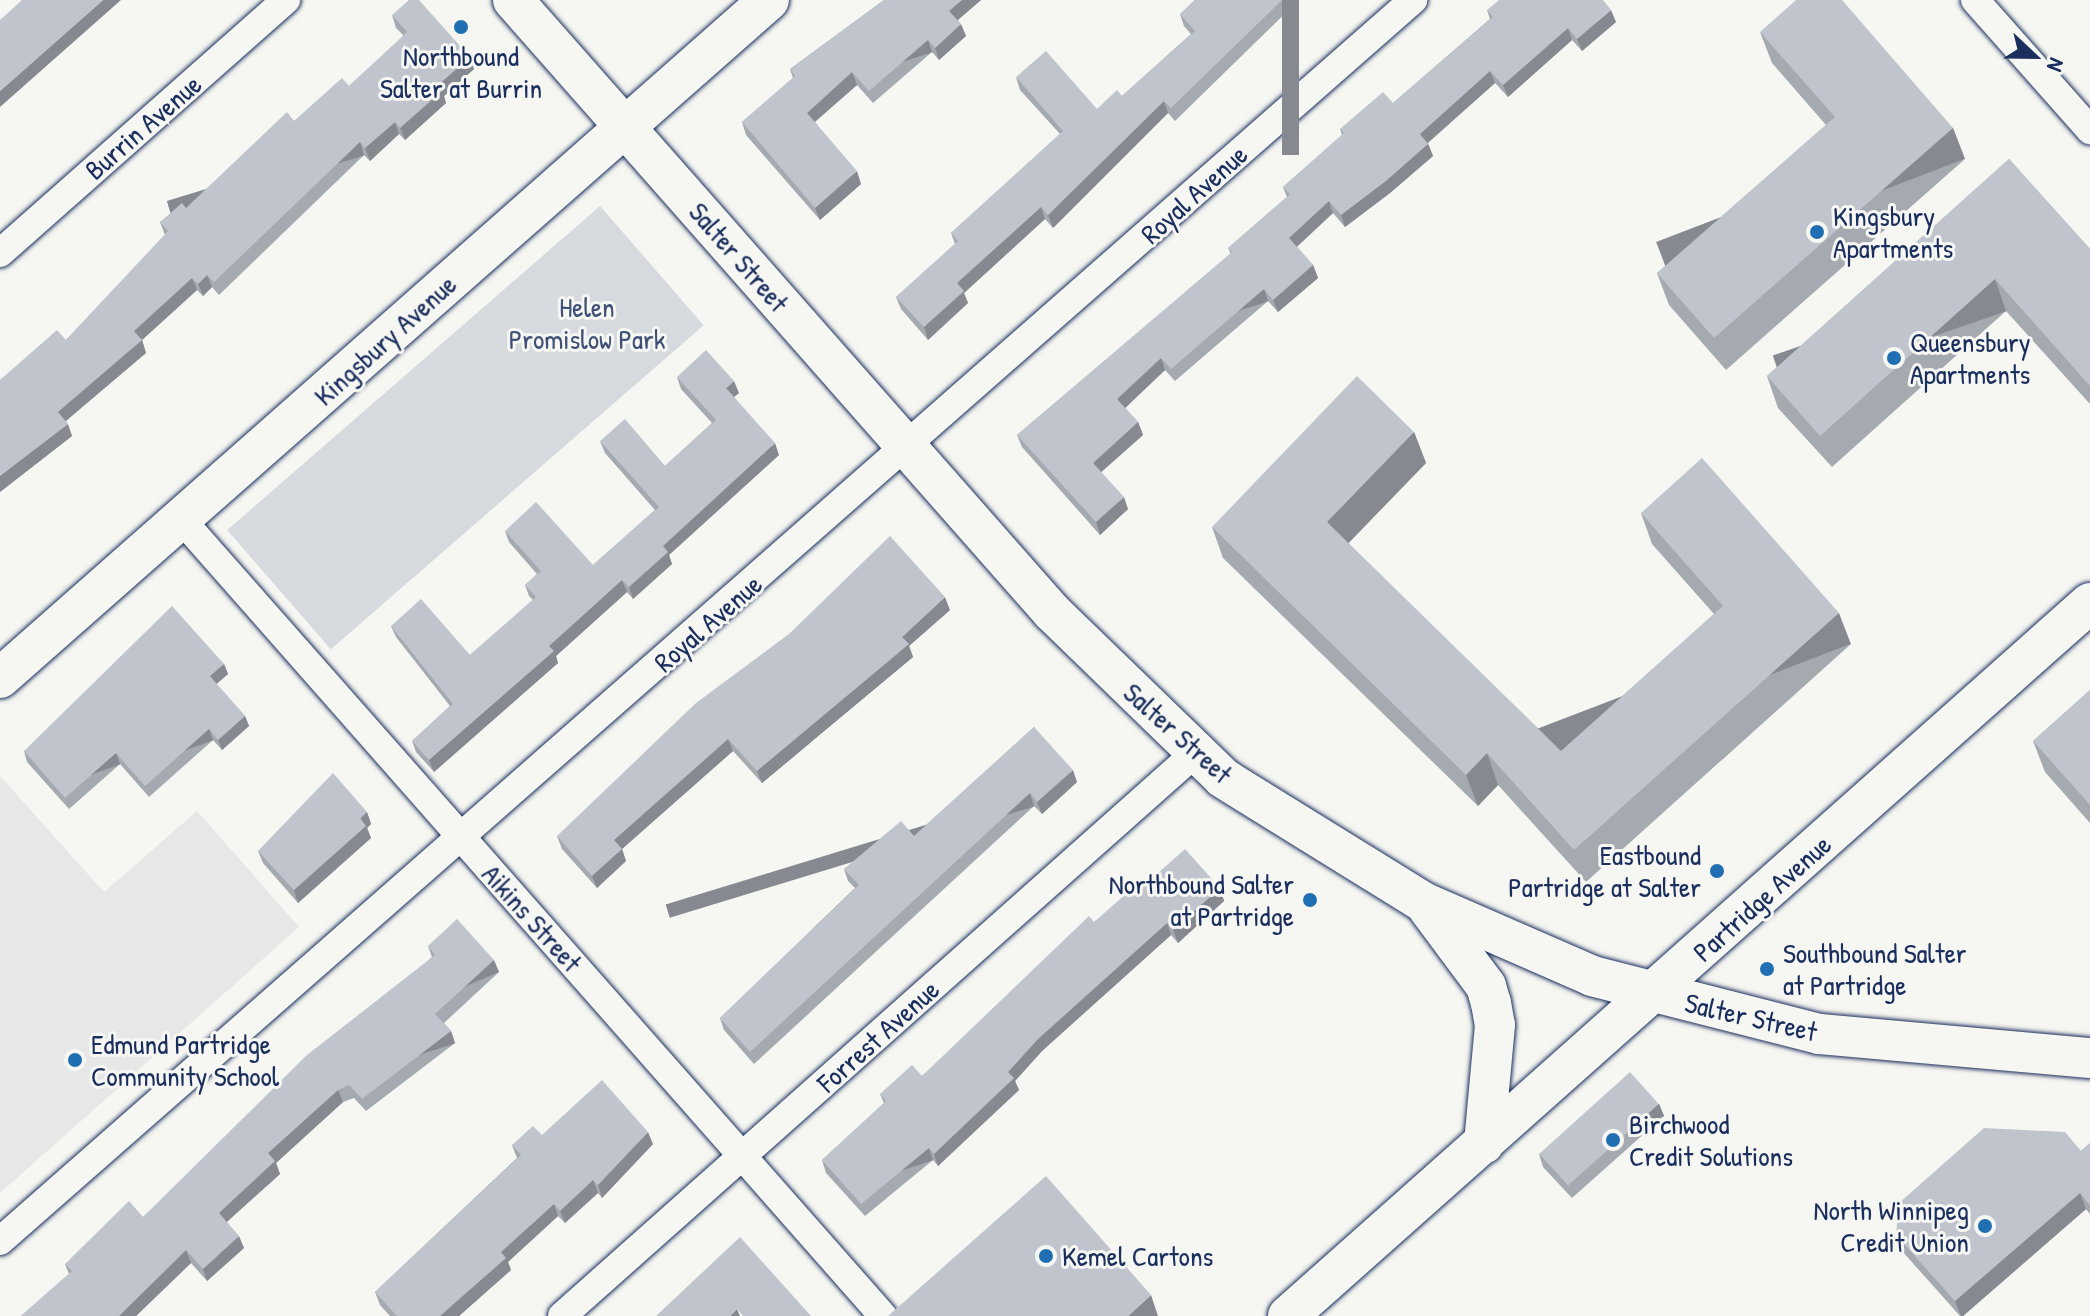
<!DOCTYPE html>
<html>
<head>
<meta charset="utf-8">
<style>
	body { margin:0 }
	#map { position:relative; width:2090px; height:1316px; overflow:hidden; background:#f6f6f2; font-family:"Patrick Hand",sans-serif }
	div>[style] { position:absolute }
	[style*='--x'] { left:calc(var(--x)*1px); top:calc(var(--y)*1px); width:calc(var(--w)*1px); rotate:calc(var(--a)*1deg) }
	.built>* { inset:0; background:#e6e7e7 }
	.green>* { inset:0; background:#d6d9dd; transform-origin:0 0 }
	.roads { filter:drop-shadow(0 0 2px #1b2f5e) drop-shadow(0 0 2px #1b2f5e) }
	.street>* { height:28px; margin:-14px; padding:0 14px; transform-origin:14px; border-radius:14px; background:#f6f6f2 }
	.secondary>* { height:40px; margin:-20px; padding:0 20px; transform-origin:20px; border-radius:20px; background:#f6f6f2 }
	.wall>* { inset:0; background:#a5a9b0 }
	.shaded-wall>* { inset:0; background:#868990; transform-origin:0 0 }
	.building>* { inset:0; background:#c0c4cd; transform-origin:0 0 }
	.dots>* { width:22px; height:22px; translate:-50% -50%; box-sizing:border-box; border:4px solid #f6f6f2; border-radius:50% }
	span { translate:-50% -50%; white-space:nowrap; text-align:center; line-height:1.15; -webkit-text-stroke:6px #f6f6f2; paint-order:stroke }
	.poi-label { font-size:28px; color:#1b2f5e }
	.left { translate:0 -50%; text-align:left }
	.right { translate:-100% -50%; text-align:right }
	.street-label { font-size:28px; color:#1b2f5e }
	.park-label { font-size:28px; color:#405177 }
	.north { position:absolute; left:1994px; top:16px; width:80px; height:80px; -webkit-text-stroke:6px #f6f6f2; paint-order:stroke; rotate:112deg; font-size:22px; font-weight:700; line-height:32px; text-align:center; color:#1b2f5e }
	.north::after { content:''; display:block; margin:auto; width:28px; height:36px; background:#1b2f5e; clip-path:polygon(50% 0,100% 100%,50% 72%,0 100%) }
</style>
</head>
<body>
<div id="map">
	<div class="built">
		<div style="clip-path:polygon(0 776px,104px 892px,197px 811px,299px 927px,0 1193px)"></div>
	</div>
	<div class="green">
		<div style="left:600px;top:206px;width:158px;height:494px;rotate:49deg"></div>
	</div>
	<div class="roads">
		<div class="street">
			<div style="--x:1975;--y:0;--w:174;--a:48.5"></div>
			<div style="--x:0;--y:253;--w:382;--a:-41.5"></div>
			<div style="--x:182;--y:520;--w:1061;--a:48.63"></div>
			<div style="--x:0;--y:1241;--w:1881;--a:-41.29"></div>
			<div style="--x:562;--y:1316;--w:844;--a:-41.64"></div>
		</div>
		<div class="secondary">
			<div style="--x:513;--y:0;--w:816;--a:48.63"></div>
			<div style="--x:1052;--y:612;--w:238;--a:44.1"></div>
			<div style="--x:1223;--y:778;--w:235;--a:31.8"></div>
			<div style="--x:1423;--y:902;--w:184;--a:23.6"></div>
			<div style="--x:1592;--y:976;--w:235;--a:14.3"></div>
			<div style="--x:1820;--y:1034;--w:271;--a:5.1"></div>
			<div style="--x:0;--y:678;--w:1025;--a:-41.4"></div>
			<div style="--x:1428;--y:908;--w:97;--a:53.4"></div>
			<div style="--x:1486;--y:986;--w:18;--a:74"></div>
			<div style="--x:1491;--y:1003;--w:22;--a:80"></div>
			<div style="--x:1495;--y:1025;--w:119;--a:95.3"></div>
			<div style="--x:1288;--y:1316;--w:1073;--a:-41.64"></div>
		</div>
	</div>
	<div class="wall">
		<div style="clip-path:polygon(884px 0,981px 0,958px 20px,966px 36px,939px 60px,932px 52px,873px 103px,857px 85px,815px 122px,861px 184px,820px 220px,746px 135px,742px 122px,793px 78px,790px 69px)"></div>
		<div style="clip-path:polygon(1195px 0,1299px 0,1175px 121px,1168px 113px,1053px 228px,1045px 219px,964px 293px,968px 303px,928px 340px,901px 309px,896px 297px,955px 244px,951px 233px,1060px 134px,1020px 90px,1016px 77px,1097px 109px,1122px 96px,1191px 34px,1184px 26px,1180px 14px)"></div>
		<div style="clip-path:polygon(1487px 10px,1616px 22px,1582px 51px,1572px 40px,1508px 97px,1495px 83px,1428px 143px,1433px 156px,1390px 193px,1345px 227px,1333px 213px,1297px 247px,1313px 265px,1318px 278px,1278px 312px,1268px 301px,1175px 381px,1165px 370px,1125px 408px,1138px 422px,1143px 435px,1101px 472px,1128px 509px,1100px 535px,1022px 447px,1017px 435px,1231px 254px,1228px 248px,1287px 197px,1283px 187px,1342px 135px,1340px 129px,1393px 103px,1490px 19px)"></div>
		<div style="clip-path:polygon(392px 15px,474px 69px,444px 96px,446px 103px,405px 140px,399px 134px,370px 161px,364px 155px,219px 295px,212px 287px,203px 296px,197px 290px,142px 340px,146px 353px,66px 421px,72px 436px,0 492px,0 380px,66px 340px,165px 235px,160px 222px,186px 208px,294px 121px,349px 86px,404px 36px,396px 28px)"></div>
		<div style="clip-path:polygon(1760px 32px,1953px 128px,1965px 159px,1726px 370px,1669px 305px,1657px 273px,1826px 125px,1772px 63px)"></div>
		<div style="clip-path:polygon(2009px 159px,2090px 249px,2090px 404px,2006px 311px,1832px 467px,1778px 408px,1767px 376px)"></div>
		<div style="clip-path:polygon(677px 377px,739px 393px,734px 397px,779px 455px,669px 555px,672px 564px,633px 599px,627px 592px,556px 656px,558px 663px,434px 772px,416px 752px,412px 741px,450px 706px,396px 637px,391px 626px,470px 655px,533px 600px,529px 596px,525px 585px,537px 574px,509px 542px,505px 531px,593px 565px,655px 510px,605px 453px,600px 441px,665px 466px,712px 423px,681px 389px)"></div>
		<div style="clip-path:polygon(1414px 432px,1426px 463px,1348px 543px,1561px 751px,1714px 614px,1652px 544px,1641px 513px,1851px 644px,1586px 882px,1498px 785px,1478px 806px,1223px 558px,1212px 527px)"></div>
		<div style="clip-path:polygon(950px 610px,909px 646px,913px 657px,762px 783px,733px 751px,622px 849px,626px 861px,597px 888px,562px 849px,557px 836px)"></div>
		<div style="clip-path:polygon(224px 664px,228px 674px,216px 684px,245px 716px,249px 726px,222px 750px,213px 740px,149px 797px,120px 764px,69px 809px,27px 762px,24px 751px)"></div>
		<div style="clip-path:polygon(2090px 690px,2090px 823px,2045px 772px,2033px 741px)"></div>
		<div style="clip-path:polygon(1034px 727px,1077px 782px,1042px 814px,1034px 806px,754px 1064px,724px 1030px,720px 1018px,855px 888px,848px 881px,844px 869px,914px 836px)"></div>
		<div style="clip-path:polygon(367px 812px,371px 824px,367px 828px,371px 838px,298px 903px,263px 863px,258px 851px)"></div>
		<div style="clip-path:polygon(1220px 888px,1224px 901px,1178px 943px,1171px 935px,1042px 1051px,1015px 1081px,1019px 1090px,938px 1166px,933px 1160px,865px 1216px,826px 1173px,822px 1160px,884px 1103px,880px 1094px,922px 1076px,1094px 922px,1131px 897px)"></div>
		<div style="clip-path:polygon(428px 946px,499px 972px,444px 1023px,451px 1031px,455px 1043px,366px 1111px,354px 1098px,343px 1102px,276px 1163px,280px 1174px,227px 1222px,244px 1248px,207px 1281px,191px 1263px,136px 1316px,21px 1316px,69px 1274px,65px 1264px,143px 1217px,432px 957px)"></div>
		<div style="clip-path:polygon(1659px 1104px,1664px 1116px,1572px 1198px,1543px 1167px,1539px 1154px)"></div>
		<div style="clip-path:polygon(542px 1135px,653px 1144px,602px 1198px,598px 1193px,565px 1223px,558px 1216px,508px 1262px,511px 1270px,459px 1316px,390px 1316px,380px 1305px,375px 1292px,517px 1158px,512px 1145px)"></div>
		<div style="clip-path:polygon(2090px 1143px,2090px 1214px,2086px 1209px,1963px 1316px,1960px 1316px,1902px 1251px,1896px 1235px,2081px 1151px)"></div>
	</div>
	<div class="shaded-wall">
		<div style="clip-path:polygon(103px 0,121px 0,0 107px,0 91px)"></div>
		<div style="clip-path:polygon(962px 0,981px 0,954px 23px,949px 11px)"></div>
		<div style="left:1282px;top:0;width:17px;height:155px"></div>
		<div style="clip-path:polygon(1611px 10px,1616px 22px,1582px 51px,1577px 39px)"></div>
		<div style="clip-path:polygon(961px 24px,966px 36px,939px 60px,935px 48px)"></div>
		<div style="clip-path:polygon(1568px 28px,1572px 40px,1508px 97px,1503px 85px)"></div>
		<div style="left:928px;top:40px;width:13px;height:78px;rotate:72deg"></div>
		<div style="clip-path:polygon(470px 57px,474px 69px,444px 96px,446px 103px,405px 140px,400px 128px,437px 86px)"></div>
		<div style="clip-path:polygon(1490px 71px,1495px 83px,1424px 146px,1420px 134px)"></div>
		<div style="clip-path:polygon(852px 72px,857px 85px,811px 125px,807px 113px)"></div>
		<div style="clip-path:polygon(1164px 101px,1168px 113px,1053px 228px,1048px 215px)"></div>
		<div style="clip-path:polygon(395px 122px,399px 134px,370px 161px,365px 148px)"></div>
		<div style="left:1953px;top:128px;width:33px;height:318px;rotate:69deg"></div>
		<div style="left:360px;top:142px;width:14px;height:202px;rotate:73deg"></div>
		<div style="clip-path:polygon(1428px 144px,1433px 156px,1390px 193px,1345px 227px,1341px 215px)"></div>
		<div style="clip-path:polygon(857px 171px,861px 184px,820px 220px,815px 208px)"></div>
		<div style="clip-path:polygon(1329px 201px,1333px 213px,1293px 250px,1289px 238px)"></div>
		<div style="clip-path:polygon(1041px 207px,1045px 219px,964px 293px,968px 303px,928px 340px,924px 327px,957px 283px)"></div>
		<div style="clip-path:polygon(1313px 265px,1318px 278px,1278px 312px,1273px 300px)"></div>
		<div style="clip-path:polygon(207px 275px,212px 287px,203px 296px,198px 284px)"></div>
		<div style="clip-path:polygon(192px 278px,197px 290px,142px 340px,146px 353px,62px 424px,58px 412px,134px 331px)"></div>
		<div style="left:1995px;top:279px;width:34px;height:235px;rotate:71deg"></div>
		<div style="left:1264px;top:289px;width:13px;height:123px;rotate:72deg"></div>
		<div style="clip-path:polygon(1161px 358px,1165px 370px,1122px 411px,1117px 399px)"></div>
		<div style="clip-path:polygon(734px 381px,739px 393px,730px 400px,726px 388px)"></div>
		<div style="clip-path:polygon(1138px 422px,1143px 435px,1098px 475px,1093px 463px)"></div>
		<div style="clip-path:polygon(68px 424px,72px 436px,0 492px,0 476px)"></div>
		<div style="clip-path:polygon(1414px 432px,1426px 463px,1338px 554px,1327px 522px)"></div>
		<div style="clip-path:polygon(775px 443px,779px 455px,669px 555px,672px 564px,633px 599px,629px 587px,663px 546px)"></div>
		<div style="clip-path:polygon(1124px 497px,1128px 509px,1100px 535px,1096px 522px)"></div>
		<div style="clip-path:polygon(622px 580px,627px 592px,556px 656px,558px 663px,434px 772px,429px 760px,549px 646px)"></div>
		<div style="clip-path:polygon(945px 597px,950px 610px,909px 646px,913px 657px,762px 783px,757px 771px)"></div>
		<div style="left:1839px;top:613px;width:33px;height:356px;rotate:69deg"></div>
		<div style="clip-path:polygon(224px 664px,228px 674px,213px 687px,210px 676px)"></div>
		<div style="clip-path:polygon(245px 716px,249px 726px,222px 750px,218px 740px)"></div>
		<div style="left:209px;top:729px;width:12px;height:86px;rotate:70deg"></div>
		<div style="clip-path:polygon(728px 739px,733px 751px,622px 849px,626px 861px,597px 888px,592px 876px,614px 840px)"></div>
		<div style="left:116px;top:753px;width:12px;height:68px;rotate:70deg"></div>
		<div style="clip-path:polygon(1487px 753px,1498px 785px,1478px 806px,1466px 775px)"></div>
		<div style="clip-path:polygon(1073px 770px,1077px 782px,1042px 814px,1037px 802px)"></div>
		<div style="left:1030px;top:793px;width:14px;height:381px;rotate:73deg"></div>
		<div style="clip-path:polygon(367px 812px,371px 824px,367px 828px,371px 838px,298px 903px,294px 890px)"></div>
		<div style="clip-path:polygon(1220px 888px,1224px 901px,1178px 943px,1173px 930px)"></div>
		<div style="clip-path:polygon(1167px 923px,1171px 935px,1042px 1051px,1015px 1081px,1019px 1090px,938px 1166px,934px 1154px,1038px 1039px)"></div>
		<div style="left:494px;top:960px;width:13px;height:80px;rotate:67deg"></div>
		<div style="left:451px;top:1031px;width:13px;height:112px;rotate:72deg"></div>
		<div style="clip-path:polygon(338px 1090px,343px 1102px,276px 1163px,280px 1174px,223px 1225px,219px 1213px,268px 1153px)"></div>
		<div style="left:1659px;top:1104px;width:13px;height:122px;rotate:67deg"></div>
		<div style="clip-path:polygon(648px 1132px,653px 1144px,602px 1198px,598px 1185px)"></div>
		<div style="left:929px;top:1148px;width:13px;height:88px;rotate:72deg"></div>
		<div style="clip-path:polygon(593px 1180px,598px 1193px,565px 1223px,560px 1211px)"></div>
		<div style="clip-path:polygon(2080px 1193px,2086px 1209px,1963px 1316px,1961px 1316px,1955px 1301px)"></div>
		<div style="clip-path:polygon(554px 1204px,558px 1216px,508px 1262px,511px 1270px,459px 1316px,440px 1316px,501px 1252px)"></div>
		<div style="clip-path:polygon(239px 1236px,244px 1248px,207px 1281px,203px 1269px)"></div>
		<div style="clip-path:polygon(186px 1250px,191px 1263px,136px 1316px,119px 1316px)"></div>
		<div style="clip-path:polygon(1151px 1295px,1158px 1316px,1128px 1316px)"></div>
		<div style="clip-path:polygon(737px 1309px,740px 1316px,730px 1316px)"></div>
	</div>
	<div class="building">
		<div style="clip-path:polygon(22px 0,103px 0,0 91px,0 20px)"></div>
		<div style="clip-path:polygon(409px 0,419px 0,470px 57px,437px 86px,442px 91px,400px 128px,395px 122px,365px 148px,360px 142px,214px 282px,207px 275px,198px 284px,192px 278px,134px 331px,142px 340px,58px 412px,68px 424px,0 476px,0 380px,57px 330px,66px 340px,168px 231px,160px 222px,182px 203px,186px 208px,287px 112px,294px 121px,342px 78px,349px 86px,407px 32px,392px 15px)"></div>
		<div style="clip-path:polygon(884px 0,962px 0,949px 11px,961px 24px,935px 48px,928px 40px,869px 91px,852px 72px,807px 113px,857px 171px,815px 208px,742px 122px,795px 76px,790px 69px)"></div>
		<div style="clip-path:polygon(1195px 0,1282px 0,1171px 108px,1164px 101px,1048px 215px,1041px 207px,957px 283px,964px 291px,924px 327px,896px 297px,958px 241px,951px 233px,1063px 131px,1016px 77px,1046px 51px,1097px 109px,1117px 90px,1122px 96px,1195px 31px,1180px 14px)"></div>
		<div style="clip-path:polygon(1499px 0,1603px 0,1611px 10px,1577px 39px,1568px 28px,1503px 85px,1490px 71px,1420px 134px,1428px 144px,1386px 181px,1341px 215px,1329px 201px,1289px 238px,1313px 265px,1273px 300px,1264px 289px,1171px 369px,1161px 358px,1117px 399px,1138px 422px,1093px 463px,1124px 497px,1096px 522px,1017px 435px,1232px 252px,1228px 248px,1290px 194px,1283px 187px,1344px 133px,1340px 129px,1383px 92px,1393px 103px,1493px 17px,1487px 10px)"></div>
		<div style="clip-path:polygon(1796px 0,1842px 0,1953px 128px,1714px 338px,1657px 273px,1835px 117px,1760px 32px)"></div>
		<div style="clip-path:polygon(2009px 159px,2090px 249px,2090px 386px,1995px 279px,1820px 436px,1767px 376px)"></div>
		<div style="clip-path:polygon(706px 350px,734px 381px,726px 388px,775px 443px,663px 546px,668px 552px,629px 587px,622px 580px,549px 646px,554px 651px,429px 760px,412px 741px,453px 704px,391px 626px,421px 599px,470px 655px,536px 597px,525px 585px,541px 571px,505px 531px,536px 502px,593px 565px,659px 507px,600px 441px,625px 419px,665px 466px,716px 420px,677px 377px)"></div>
		<div style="clip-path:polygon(1357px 376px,1414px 432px,1327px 522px,1561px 751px,1723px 606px,1641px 513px,1702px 458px,1839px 613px,1574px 850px,1487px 753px,1466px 775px,1212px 527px)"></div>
		<div style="clip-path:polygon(890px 536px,945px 597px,902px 637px,909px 644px,757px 771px,728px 739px,614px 840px,622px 849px,592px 876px,557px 836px,696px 703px,789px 634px)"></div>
		<div style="clip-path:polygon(172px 606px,224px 664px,210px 676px,245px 716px,218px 740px,209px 729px,145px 786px,116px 753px,65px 798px,24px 751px)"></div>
		<div style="clip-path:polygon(2090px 690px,2090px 805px,2033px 741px)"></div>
		<div style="clip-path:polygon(1034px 727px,1073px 770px,1037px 802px,1030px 793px,750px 1052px,720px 1018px,859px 885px,844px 869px,901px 821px,914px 836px)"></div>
		<div style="clip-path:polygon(333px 773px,367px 812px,360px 818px,366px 826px,294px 890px,258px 851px)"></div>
		<div style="clip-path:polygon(1185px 849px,1220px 888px,1173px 930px,1167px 923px,1038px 1039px,1008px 1072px,1014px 1078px,934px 1154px,929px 1148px,861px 1204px,822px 1160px,886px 1101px,880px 1094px,912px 1065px,922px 1076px,1089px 916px,1094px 922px,1127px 893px,1131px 897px)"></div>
		<div style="clip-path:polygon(457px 919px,494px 960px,435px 1014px,451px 1031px,362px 1099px,349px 1085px,338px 1090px,268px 1153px,275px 1161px,219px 1213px,239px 1236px,203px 1269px,186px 1250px,119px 1316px,21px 1316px,72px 1271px,65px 1264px,129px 1201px,143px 1217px,307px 1055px,435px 955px,428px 946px)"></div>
		<div style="left:1630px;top:1072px;width:43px;height:122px;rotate:48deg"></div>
		<div style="clip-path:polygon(602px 1080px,648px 1132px,598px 1185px,593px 1180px,560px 1211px,554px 1204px,501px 1252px,506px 1258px,440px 1316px,397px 1316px,375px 1292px,521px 1155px,512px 1145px,533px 1126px,542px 1135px)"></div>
		<div style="clip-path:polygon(1984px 1128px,2065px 1132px,2081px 1151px,2090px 1143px,2090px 1205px,2080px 1193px,1955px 1301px,1896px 1235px,1899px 1203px)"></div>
		<div style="clip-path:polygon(1046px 1176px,1151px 1295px,1128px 1316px,888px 1316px)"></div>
		<div style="clip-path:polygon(740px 1237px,811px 1316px,743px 1316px,737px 1309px,730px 1316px,656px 1316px)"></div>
	</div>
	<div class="dots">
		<div style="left:461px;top:27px;background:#1f6fb2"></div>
		<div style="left:1817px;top:232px;background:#1f6fb2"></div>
		<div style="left:1894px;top:358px;background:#1f6fb2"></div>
		<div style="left:1717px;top:871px;background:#1f6fb2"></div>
		<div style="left:1310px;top:900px;background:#1f6fb2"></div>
		<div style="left:1767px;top:969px;background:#1f6fb2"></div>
		<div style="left:75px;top:1060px;background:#1f6fb2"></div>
		<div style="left:1613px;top:1140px;background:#1f6fb2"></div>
		<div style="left:1985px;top:1226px;background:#1f6fb2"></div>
		<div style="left:1046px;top:1256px;background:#1f6fb2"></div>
	</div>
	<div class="poi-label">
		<span style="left:461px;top:72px">Northbound<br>Salter at Burrin</span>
		<span class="left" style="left:1833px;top:232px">Kingsbury<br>Apartments</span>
		<span class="left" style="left:1910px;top:358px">Queensbury<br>Apartments</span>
		<span class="right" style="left:1701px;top:871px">Eastbound<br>Partridge at Salter</span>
		<span class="right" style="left:1294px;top:900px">Northbound Salter<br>at Partridge</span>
		<span class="left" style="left:1783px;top:969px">Southbound Salter<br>at Partridge</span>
		<span class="left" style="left:91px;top:1060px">Edmund Partridge<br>Community School</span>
		<span class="left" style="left:1629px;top:1140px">Birchwood<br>Credit Solutions</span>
		<span class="right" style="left:1969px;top:1226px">North Winnipeg<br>Credit Union</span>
		<span class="left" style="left:1062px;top:1256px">Kemel Cartons</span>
	</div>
	<div class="street-label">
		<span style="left:143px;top:127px;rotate:-41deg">Burrin Avenue</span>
		<span style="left:1194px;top:194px;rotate:-42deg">Royal Avenue</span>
		<span style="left:739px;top:257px;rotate:49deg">Salter Street</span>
		<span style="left:385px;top:340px;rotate:-42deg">Kingsbury Avenue</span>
		<span style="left:708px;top:623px;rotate:-41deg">Royal Avenue</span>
		<span style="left:1178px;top:733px;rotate:42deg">Salter Street</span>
		<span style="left:1762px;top:898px;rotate:-42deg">Partridge Avenue</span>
		<span style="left:532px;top:918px;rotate:48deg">Aikins Street</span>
		<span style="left:1751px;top:1017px;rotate:13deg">Salter Street</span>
		<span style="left:878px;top:1036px;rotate:-42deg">Forrest Avenue</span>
	</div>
	<div class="park-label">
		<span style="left:587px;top:323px">Helen<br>Promislow Park</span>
	</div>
	<div class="north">N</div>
</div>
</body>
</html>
